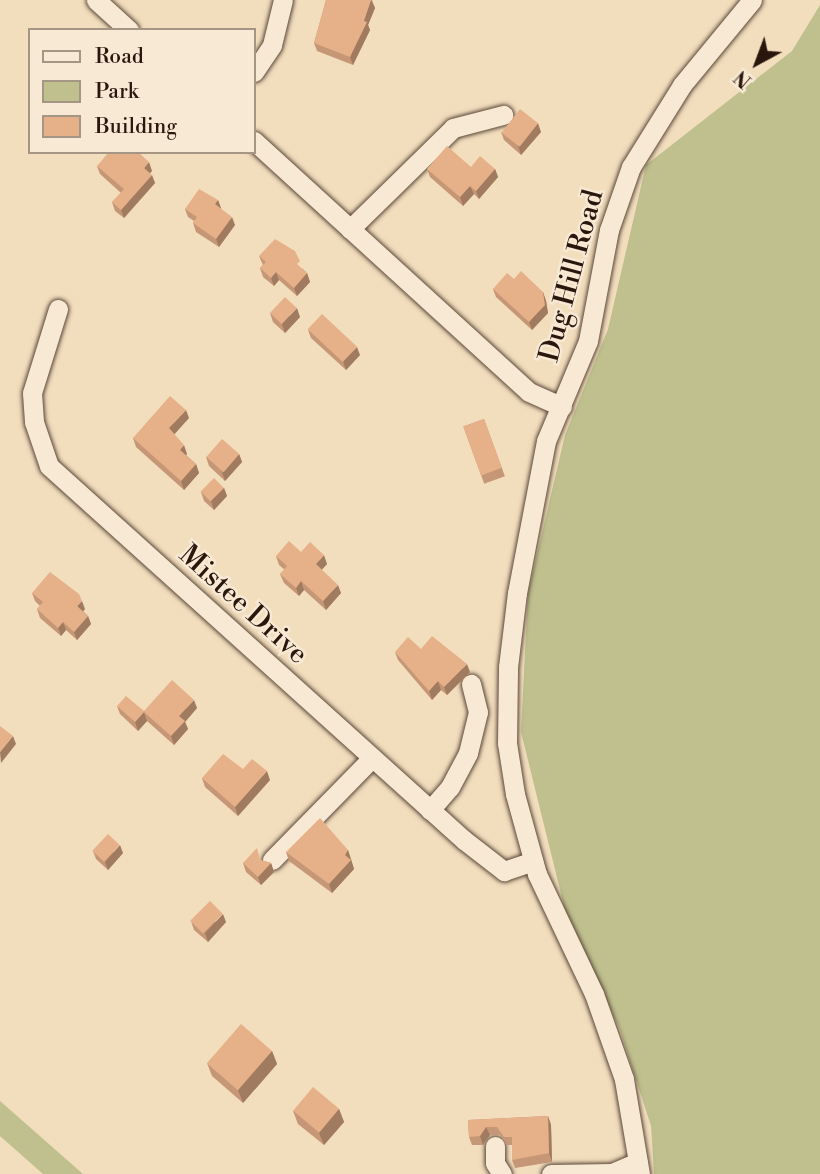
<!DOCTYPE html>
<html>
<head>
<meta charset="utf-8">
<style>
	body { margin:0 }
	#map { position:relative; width:820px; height:1174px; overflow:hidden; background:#f2ddbd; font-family:"Libre Bodoni",serif }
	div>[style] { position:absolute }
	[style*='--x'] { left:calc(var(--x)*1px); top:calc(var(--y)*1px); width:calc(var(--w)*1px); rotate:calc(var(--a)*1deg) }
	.green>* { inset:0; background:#bfc08e }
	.roads { filter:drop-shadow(0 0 2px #5b4839) drop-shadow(0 0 2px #5b4839) }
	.minor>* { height:19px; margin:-9.5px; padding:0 9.5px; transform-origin:9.5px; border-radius:9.5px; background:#f7e9d4 }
	.wall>* { inset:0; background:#c69776; transform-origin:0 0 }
	.shaded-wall>* { inset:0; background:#a17b60 }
	.building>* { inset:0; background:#e6b089; transform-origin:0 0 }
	span { translate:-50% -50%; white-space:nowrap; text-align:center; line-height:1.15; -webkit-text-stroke:5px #f7e9d4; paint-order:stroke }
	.street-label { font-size:28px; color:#29160d }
	.legend { position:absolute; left:28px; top:28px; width:228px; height:126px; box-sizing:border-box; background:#f7e9d4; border:2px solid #a59584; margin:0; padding:9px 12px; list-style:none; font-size:21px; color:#29160d }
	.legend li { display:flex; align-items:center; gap:14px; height:35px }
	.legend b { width:35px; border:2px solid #a59584 }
	.north { position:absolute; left:722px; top:28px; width:70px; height:70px; -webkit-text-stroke:5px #f7e9d4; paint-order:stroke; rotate:221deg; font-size:19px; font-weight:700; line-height:28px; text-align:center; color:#29160d }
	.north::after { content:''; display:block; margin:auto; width:24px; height:32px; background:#29160d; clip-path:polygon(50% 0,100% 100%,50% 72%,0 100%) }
</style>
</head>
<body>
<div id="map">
	<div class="green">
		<div style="clip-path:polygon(820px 5px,820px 1174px,654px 1174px,651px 1126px,620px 1030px,565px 910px,521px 732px,528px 593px,565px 435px,608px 329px,646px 165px,792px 51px)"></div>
		<div style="clip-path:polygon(0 1101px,83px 1174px,43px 1174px,0 1136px)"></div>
	</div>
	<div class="roads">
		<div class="minor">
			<div style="--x:96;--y:0;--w:45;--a:42.3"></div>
			<div style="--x:254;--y:72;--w:32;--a:-56"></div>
			<div style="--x:272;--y:45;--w:46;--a:-76.3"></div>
			<div style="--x:254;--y:141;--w:372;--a:42.4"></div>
			<div style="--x:529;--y:392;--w:36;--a:24"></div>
			<div style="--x:350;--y:229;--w:144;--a:-44.4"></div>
			<div style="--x:453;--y:128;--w:52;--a:-14.6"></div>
			<div style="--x:58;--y:309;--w:88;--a:107.2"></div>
			<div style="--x:32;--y:393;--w:29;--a:86"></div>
			<div style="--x:34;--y:422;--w:46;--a:71.2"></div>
			<div style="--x:49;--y:466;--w:559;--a:42.03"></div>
			<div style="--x:464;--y:840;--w:51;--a:37.8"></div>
			<div style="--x:504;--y:871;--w:31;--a:-19"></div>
			<div style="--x:430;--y:810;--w:30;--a:-49"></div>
			<div style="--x:450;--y:787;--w:38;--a:-62"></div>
			<div style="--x:468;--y:753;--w:42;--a:-76.3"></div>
			<div style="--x:478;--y:712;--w:29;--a:-104"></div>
			<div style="--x:272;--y:860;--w:143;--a:-45.6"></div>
			<div style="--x:495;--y:1146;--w:17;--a:90"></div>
			<div style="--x:495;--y:1163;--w:13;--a:58"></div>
			<div style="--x:551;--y:1174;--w:61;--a:-0.9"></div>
			<div style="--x:612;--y:1173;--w:28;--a:-23"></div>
			<div style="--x:640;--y:1174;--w:96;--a:-99.6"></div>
			<div style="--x:624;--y:1079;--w:90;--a:-109.4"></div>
			<div style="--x:594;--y:994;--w:133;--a:-115.4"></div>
			<div style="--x:537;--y:874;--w:83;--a:-105.4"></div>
			<div style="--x:515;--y:794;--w:52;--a:-98.9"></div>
			<div style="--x:507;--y:743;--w:76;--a:-89.2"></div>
			<div style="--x:508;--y:667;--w:75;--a:-83.1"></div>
			<div style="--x:517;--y:593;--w:155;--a:-79.2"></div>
			<div style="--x:546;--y:441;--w:108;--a:-67.2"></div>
			<div style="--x:588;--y:341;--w:113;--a:-79.3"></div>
			<div style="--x:609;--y:230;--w:67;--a:-70.8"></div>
			<div style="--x:631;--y:167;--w:97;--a:-58.1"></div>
			<div style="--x:682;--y:85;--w:110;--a:-50.5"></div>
		</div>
	</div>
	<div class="wall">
		<div style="clip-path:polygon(326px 0,372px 0,375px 8px,368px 25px,370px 30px,353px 65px,317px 51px,314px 43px)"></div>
		<div style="clip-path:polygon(501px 132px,541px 132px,521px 155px,504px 140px)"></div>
		<div style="clip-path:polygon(97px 166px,152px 171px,150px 173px,155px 183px,124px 218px,115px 211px,112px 202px,121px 193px,100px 174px)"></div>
		<div style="clip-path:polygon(471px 167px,495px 169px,498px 177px,479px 199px,474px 194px,463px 206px,430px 177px,427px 169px)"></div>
		<div style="clip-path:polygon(218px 200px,221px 209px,235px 225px,219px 247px,196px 232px,193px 223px,194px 221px,188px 217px,185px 209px)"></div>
		<div style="clip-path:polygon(259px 256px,303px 269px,307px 273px,310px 282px,297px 296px,279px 280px,274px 286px,263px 277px,260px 268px,263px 265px)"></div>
		<div style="clip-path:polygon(514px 279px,543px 292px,546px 301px,548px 313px,532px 330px,496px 297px,493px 289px)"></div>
		<div style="clip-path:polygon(270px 313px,300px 317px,285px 333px,273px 322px)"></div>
		<div style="clip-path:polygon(308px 330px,360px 355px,346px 370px,311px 338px)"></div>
		<div style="clip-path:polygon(189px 418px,174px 434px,187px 454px,186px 455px,196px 464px,199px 473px,184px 490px,136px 447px,133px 438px)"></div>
		<div style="left:484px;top:419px;width:61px;height:22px;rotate:70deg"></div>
		<div style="clip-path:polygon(239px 454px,242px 462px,225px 481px,209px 466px,206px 457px)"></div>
		<div style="clip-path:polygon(224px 488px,227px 496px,214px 510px,204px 501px,201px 492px)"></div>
		<div style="clip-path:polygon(301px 552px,327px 564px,321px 570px,341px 593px,326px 610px,304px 590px,299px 596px,284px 583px,280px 574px,285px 570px,279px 565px,276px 556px)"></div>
		<div style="clip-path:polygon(32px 593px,85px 609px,83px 611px,88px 616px,91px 624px,77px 640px,66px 630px,61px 636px,40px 618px,37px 609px,40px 606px,35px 601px)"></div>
		<div style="clip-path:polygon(421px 649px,470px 672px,447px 695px,441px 690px,432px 700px,398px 660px,395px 652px)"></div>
		<div style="clip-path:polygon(117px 706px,144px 711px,197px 708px,185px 722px,188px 729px,174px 745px,147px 721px,138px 731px,120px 714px)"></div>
		<div style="clip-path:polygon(243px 769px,270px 780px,238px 816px,205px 787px,202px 778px)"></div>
		<div style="clip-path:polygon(348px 850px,354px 869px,332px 893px,289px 861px,286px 852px)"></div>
		<div style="clip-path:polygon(93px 851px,123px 853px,108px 870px,96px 859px)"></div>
		<div style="clip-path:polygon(261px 860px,271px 863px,274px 872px,261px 885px,246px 872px,243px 863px)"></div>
		<div style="clip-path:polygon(191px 921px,226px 922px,208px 942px,194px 930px)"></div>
		<div style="clip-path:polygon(272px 1051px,277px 1064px,243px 1103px,212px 1076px,207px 1063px)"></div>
		<div style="clip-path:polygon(339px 1109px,344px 1122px,324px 1145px,298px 1124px,293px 1111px)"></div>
		<div style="clip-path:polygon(548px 1116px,551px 1125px,552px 1162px,515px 1168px,512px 1160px,512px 1145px,507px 1145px,500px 1135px,490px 1135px,483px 1145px,472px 1145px,469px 1137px,468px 1120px)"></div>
	</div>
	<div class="shaded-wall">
		<div style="clip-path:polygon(371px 0,375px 8px,368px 25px,370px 30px,353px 65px,350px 57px)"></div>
		<div style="clip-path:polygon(538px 123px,541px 132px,521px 155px,518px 146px)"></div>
		<div style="clip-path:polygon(149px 162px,152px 171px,147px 176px,144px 168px)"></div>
		<div style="clip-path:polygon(495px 169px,498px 177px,479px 199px,476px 191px)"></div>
		<div style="clip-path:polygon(152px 175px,155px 183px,124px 218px,121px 210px)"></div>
		<div style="clip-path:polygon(470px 186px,474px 194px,463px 206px,460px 197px)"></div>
		<div style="clip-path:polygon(218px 200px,221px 208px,218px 213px,215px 204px)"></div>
		<div style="clip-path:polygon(232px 217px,235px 225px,219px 247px,216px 239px)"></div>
		<div style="clip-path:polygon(276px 272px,279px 280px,274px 286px,271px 278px)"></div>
		<div style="clip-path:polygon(307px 273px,310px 282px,297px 296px,294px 288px)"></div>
		<div style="clip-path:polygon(543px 292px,546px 301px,548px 313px,532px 330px,529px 322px)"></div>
		<div style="clip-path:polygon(297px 308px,300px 317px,285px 333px,282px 324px)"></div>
		<div style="clip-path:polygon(357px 347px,360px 355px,346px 370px,343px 361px)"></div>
		<div style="clip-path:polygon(186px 410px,189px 418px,172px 437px,169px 428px)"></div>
		<div style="clip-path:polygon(184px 445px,187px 454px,183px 458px,180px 450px)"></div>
		<div style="clip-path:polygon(239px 454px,242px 462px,225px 481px,222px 472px)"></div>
		<div style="clip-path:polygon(196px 464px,199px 473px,184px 490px,181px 481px)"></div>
		<div style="clip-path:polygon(224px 488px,227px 496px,214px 510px,211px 501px)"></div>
		<div style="clip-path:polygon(324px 555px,327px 564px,319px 573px,316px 564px)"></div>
		<div style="clip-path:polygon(301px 581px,304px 590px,299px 596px,296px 588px)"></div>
		<div style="clip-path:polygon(338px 585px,341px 593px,326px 610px,323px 601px)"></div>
		<div style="clip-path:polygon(82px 601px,85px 609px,80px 615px,77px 606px)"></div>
		<div style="clip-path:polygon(88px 616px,91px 624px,77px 640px,74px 632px)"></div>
		<div style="clip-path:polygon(63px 622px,66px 630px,61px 636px,58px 628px)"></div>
		<div style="clip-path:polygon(467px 664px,470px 672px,447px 695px,444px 687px)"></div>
		<div style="clip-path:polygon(438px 681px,441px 690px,432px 700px,429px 691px)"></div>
		<div style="clip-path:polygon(194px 700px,197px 708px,185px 722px,188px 729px,174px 745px,171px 736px,179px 716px)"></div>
		<div style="clip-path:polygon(144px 712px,147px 721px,138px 731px,135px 722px)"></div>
		<div style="clip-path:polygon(13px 736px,16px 744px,1px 763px,0 752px)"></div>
		<div style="clip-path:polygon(267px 771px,270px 780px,238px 816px,235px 807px)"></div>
		<div style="clip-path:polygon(120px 845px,123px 853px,108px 870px,105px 862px)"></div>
		<div style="clip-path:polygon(348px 850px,354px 869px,332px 893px,329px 884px,345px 855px)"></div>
		<div style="clip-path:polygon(271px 863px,274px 872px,261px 885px,258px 877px)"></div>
		<div style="clip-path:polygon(223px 914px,226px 922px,208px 942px,205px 933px)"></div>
		<div style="clip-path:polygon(272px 1051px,277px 1064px,243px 1103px,238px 1090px)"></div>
		<div style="clip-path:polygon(339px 1109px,344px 1122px,324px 1145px,319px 1133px)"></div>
		<div style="clip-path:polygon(548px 1116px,551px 1125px,552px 1162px,549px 1153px)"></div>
		<div style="clip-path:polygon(486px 1127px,490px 1135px,483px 1145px,480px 1136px)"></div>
	</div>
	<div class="building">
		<div style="clip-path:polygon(326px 0,371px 0,364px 21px,367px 22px,350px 57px,314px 43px)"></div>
		<div style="left:520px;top:109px;width:23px;height:30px;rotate:38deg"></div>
		<div style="clip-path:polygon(447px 146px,471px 167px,480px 156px,495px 169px,476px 191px,470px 186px,460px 197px,427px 169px)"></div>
		<div style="clip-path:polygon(109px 152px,138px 152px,149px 162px,144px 168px,152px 175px,121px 210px,112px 202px,124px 189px,97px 166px)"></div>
		<div style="clip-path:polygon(199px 189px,218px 200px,215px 204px,232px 217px,216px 239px,193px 223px,197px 217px,185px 209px)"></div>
		<div style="clip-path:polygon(275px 239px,295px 251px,300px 261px,297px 264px,307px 273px,294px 288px,276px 272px,271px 278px,260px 268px,266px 262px,259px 256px)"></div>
		<div style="clip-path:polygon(521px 271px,543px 292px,545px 305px,529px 322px,493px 289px,507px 273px,514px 279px)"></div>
		<div style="left:285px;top:297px;width:16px;height:22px;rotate:43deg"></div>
		<div style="left:322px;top:314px;width:48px;height:21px;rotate:43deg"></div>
		<div style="clip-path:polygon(170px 396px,186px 410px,169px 428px,184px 445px,180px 450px,196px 464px,181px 481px,133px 438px)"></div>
		<div style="left:484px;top:419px;width:52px;height:22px;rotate:70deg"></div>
		<div style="left:222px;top:439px;width:23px;height:24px;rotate:41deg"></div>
		<div style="left:214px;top:478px;width:14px;height:19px;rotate:45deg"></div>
		<div style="clip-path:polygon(289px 541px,301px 552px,310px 542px,324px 555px,316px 564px,338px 585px,323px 601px,301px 581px,296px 588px,280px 574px,287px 566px,276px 556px)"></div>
		<div style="clip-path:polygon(50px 572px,79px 594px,82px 601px,77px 606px,88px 616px,74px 632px,63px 622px,58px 628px,37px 609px,43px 602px,32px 593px)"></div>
		<div style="clip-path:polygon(432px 636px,467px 664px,444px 687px,438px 681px,429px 691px,395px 652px,408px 637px,421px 649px)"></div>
		<div style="clip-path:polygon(172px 680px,194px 700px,179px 716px,185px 721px,171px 736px,144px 712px,135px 722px,117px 706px,126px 696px,144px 711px)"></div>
		<div style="clip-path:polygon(0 726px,13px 736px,0 752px)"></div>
		<div style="clip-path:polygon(223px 754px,243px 769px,252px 759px,267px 771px,235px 807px,202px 778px)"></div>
		<div style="clip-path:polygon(320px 818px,348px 850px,345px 855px,351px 860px,329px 884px,286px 852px)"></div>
		<div style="left:108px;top:834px;width:16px;height:23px;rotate:43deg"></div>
		<div style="clip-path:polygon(257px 848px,260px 860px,271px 863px,258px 877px,243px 863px)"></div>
		<div style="left:210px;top:901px;width:18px;height:28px;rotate:45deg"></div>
		<div style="left:241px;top:1024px;width:41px;height:52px;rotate:41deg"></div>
		<div style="left:313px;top:1087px;width:34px;height:31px;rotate:40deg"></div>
		<div style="clip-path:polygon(548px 1116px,549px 1153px,512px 1160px,512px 1137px,504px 1137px,497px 1127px,486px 1127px,480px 1136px,469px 1137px,468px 1120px)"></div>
	</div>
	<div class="street-label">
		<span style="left:572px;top:276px;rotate:-75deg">Dug Hill Road</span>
		<span style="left:243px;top:605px;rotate:42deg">Mistee Drive</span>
	</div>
	<ul class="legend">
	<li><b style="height:9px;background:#f7e9d4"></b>Road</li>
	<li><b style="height:19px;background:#bfc08e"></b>Park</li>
	<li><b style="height:19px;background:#e6b089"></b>Building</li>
	</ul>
	<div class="north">N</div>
</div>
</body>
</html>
